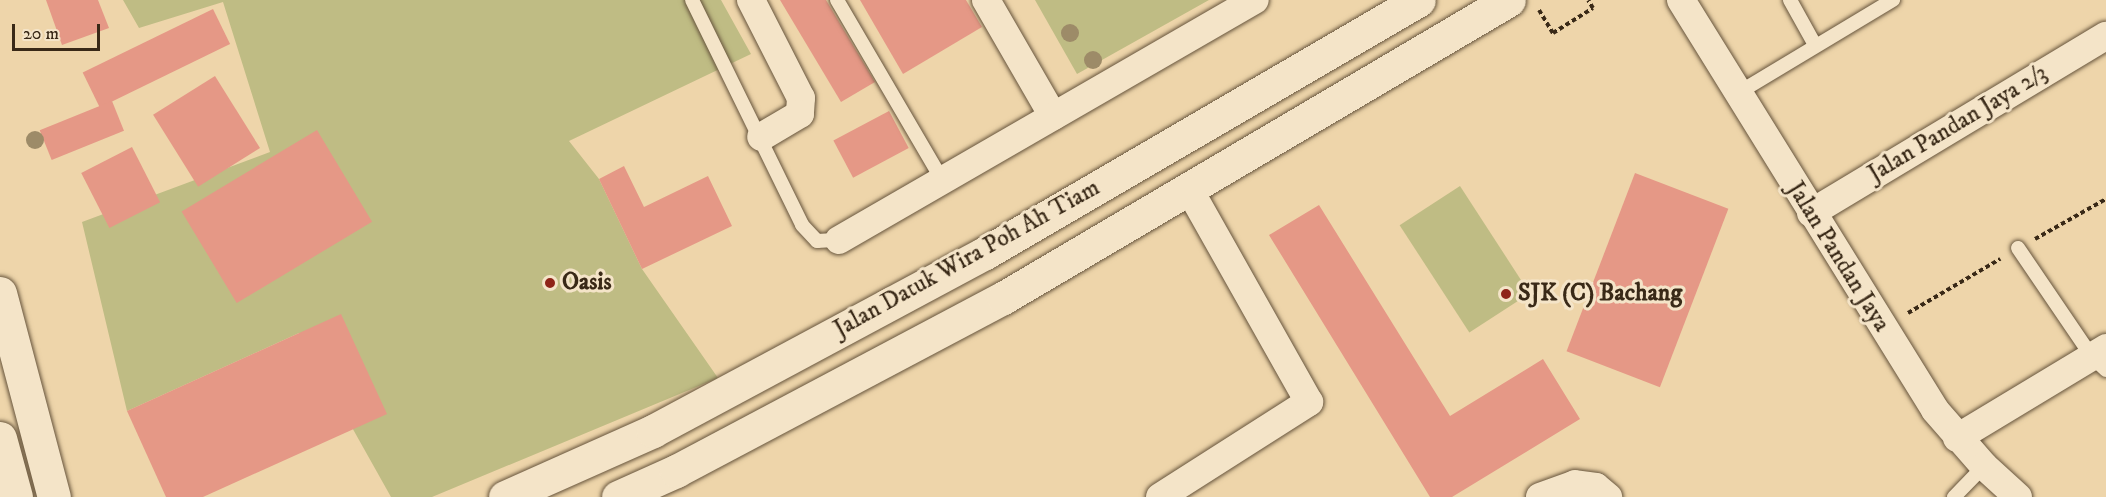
<!DOCTYPE html>
<html>
<head>
<meta charset="utf-8">
<style>
	body { margin:0 }
	#map { position:relative; width:2106px; height:497px; overflow:hidden; background:#eed5aa; font-family:"IM FELL DW Pica",serif }
	div>[style] { position:absolute }
	[style*='--x'] { left:calc(var(--x)*1px); top:calc(var(--y)*1px); width:calc(var(--w)*1px); rotate:calc(var(--a)*1deg) }
	.green>* { inset:0; background:#bfbc84; transform-origin:0 0 }
	.building>* { inset:0; background:#e59886; transform-origin:0 0 }
	.path>* { height:4px; margin-top:-2px; transform-origin:0; background:repeating-linear-gradient(90deg,#392917 0 4.5px,transparent 0 7.5px) }
	.roads { filter:drop-shadow(0 0 2px #66543c) drop-shadow(0 0 2px #66543c) }
	.service>* { height:14px; margin:-7px; padding:0 7px; transform-origin:7px; border-radius:7px; background:#f4e4c8 }
	.minor>* { height:28px; margin:-14px; padding:0 14px; transform-origin:14px; border-radius:14px; background:#f4e4c8 }
	.tertiary>* { height:33px; margin:-16.5px; padding:0 16.5px; transform-origin:16.5px; border-radius:16.5px; background:#f4e4c8 }
	.secondary>* { height:33px; margin:-16.5px; padding:0 16.5px; transform-origin:16.5px; border-radius:16.5px; background:#f4e4c8 }
	.trees>* { width:18px; height:18px; margin:-9px; border-radius:50%; background:#9d8b68 }
	.dots>* { width:16px; height:16px; translate:-50% -50%; box-sizing:border-box; border:3px solid #f4e4c8; border-radius:50% }
	span { translate:-50% -50%; white-space:nowrap; text-align:center; line-height:1.15; -webkit-text-stroke:6px #f4e4c8; paint-order:stroke }
	.street-label { font-size:24px; color:#392917 }
	.poi-label { font-size:24px; color:#392917; font-weight:700 }
	.left { translate:0 -50%; text-align:left }
	.scale { position:absolute; left:12px; top:24px; width:88px; height:27px; box-sizing:border-box; border:3px solid #392917; border-top:0; padding-left:8px; font-size:18px; line-height:21px; white-space:nowrap; color:#392917; -webkit-text-stroke:4px #f4e4c8; paint-order:stroke }
</style>
</head>
<body>
<div id="map">
	<div class="green">
		<div style="clip-path:polygon(123px 0,721px 0,751px 54px,569px 141px,599px 179px,642px 269px,718px 378px,432px 497px,391px 497px,299px 333px,127px 411px,82px 222px,270px 152px,223px 2px,139px 28px)"></div>
		<div style="clip-path:polygon(1035px 0,1209px 0,1077px 74px)"></div>
		<div style="left:1460px;top:186px;width:128px;height:72px;rotate:57deg"></div>
	</div>
	<div class="building">
		<div style="clip-path:polygon(46px 0,98px 0,109px 28px,62px 45px)"></div>
		<div style="clip-path:polygon(780px 0,826px 0,875px 82px,841px 102px)"></div>
		<div style="clip-path:polygon(860px 0,966px 0,982px 27px,903px 74px)"></div>
		<div style="left:213px;top:9px;width:39px;height:145px;rotate:64deg"></div>
		<div style="left:215px;top:76px;width:85px;height:73px;rotate:58deg"></div>
		<div style="left:112px;top:101px;width:32px;height:78px;rotate:68deg"></div>
		<div style="left:889px;top:111px;width:42px;height:63px;rotate:62deg"></div>
		<div style="left:317px;top:130px;width:107px;height:158px;rotate:59deg"></div>
		<div style="left:132px;top:147px;width:62px;height:57px;rotate:63deg"></div>
		<div style="clip-path:polygon(624px 166px,644px 207px,708px 176px,732px 226px,642px 269px,599px 179px)"></div>
		<div style="left:1635px;top:173px;width:100px;height:191px;rotate:21deg"></div>
		<div style="clip-path:polygon(1319px 205px,1450px 416px,1543px 359px,1580px 419px,1452px 497px,1430px 497px,1269px 235px)"></div>
		<div style="clip-path:polygon(341px 314px,387px 414px,203px 497px,166px 497px,127px 411px)"></div>
	</div>
	<div class="path">
		<div style="--x:1539;--y:10;--w:27;--a:59"></div>
		<div style="--x:1553;--y:33;--w:47;--a:-32"></div>
		<div style="--x:1593;--y:8;--w:9;--a:-122"></div>
		<div style="--x:2035;--y:239;--w:81;--a:-29.4"></div>
		<div style="--x:1908;--y:313;--w:107;--a:-30.4"></div>
	</div>
	<div class="roads">
		<div class="service">
			<div style="--x:692;--y:0;--w:250;--a:63.9"></div>
			<div style="--x:802;--y:225;--w:22;--a:47"></div>
			<div style="--x:817;--y:241;--w:22;--a:-3"></div>
			<div style="--x:837;--y:0;--w:208;--a:59.7"></div>
			<div style="--x:1790;--y:0;--w:51;--a:60.9"></div>
			<div style="--x:1738;--y:93;--w:181;--a:-31"></div>
			<div style="--x:2018;--y:248;--w:132;--a:55.8"></div>
			<div style="--x:2092;--y:357;--w:19;--a:43"></div>
			<div style="--x:1954;--y:497;--w:43;--a:-45.9"></div>
		</div>
		<div class="minor">
			<div style="--x:751;--y:0;--w:110;--a:63"></div>
			<div style="--x:801;--y:98;--w:16;--a:94"></div>
			<div style="--x:800;--y:114;--w:45;--a:149.5"></div>
			<div style="--x:986;--y:0;--w:134;--a:60"></div>
			<div style="--x:1681;--y:0;--w:482;--a:58.2"></div>
			<div style="--x:1935;--y:410;--w:74;--a:48.8"></div>
			<div style="--x:1984;--y:466;--w:46;--a:42.4"></div>
			<div style="--x:1811;--y:213;--w:344;--a:-31"></div>
			<div style="--x:839;--y:240;--w:480;--a:-30"></div>
			<div style="--x:1957;--y:438;--w:174;--a:-31.1"></div>
			<div style="--x:1160;--y:497;--w:177;--a:-32.5"></div>
			<div style="--x:1309;--y:402;--w:244;--a:-119.4"></div>
			<div style="--x:1540;--y:497;--w:37;--a:-20"></div>
			<div style="--x:1575;--y:484;--w:21;--a:8"></div>
			<div style="--x:1596;--y:487;--w:16;--a:40"></div>
		</div>
		<div class="tertiary">
			<div style="--x:505;--y:497;--w:162;--a:-24"></div>
			<div style="--x:653;--y:431;--w:377;--a:-28.2"></div>
			<div style="--x:985;--y:253;--w:502;--a:-30.24"></div>
			<div style="--x:618;--y:497;--w:64;--a:-24.1"></div>
			<div style="--x:676;--y:471;--w:370;--a:-27.9"></div>
			<div style="--x:1003;--y:298;--w:587;--a:-30.5"></div>
		</div>
		<div class="secondary">
			<div style="--x:0;--y:293;--w:211;--a:75.2"></div>
			<div style="--x:0;--y:438;--w:61;--a:74.8"></div>
		</div>
	</div>
	<div class="trees">
		<div style="left:1070px;top:33px"></div>
		<div style="left:1093px;top:60px"></div>
		<div style="left:35px;top:140px"></div>
	</div>
	<div class="dots">
		<div style="left:550px;top:283px;background:#8f2418"></div>
		<div style="left:1506px;top:294px;background:#8f2418"></div>
	</div>
	<div class="street-label">
		<span style="left:1958px;top:124px;rotate:-31deg">Jalan Pandan Jaya 2/3</span>
		<span style="left:1838px;top:257px;rotate:58deg">Jalan Pandan Jaya</span>
		<span style="left:967px;top:259px;rotate:-29deg">Jalan Datuk Wira Poh Ah Tiam</span>
	</div>
	<div class="poi-label">
		<span class="left" style="left:562px;top:283px">Oasis</span>
		<span class="left" style="left:1518px;top:294px">SJK (C) Bachang</span>
	</div>
	<div class="scale">20 m</div>
</div>
</body>
</html>
